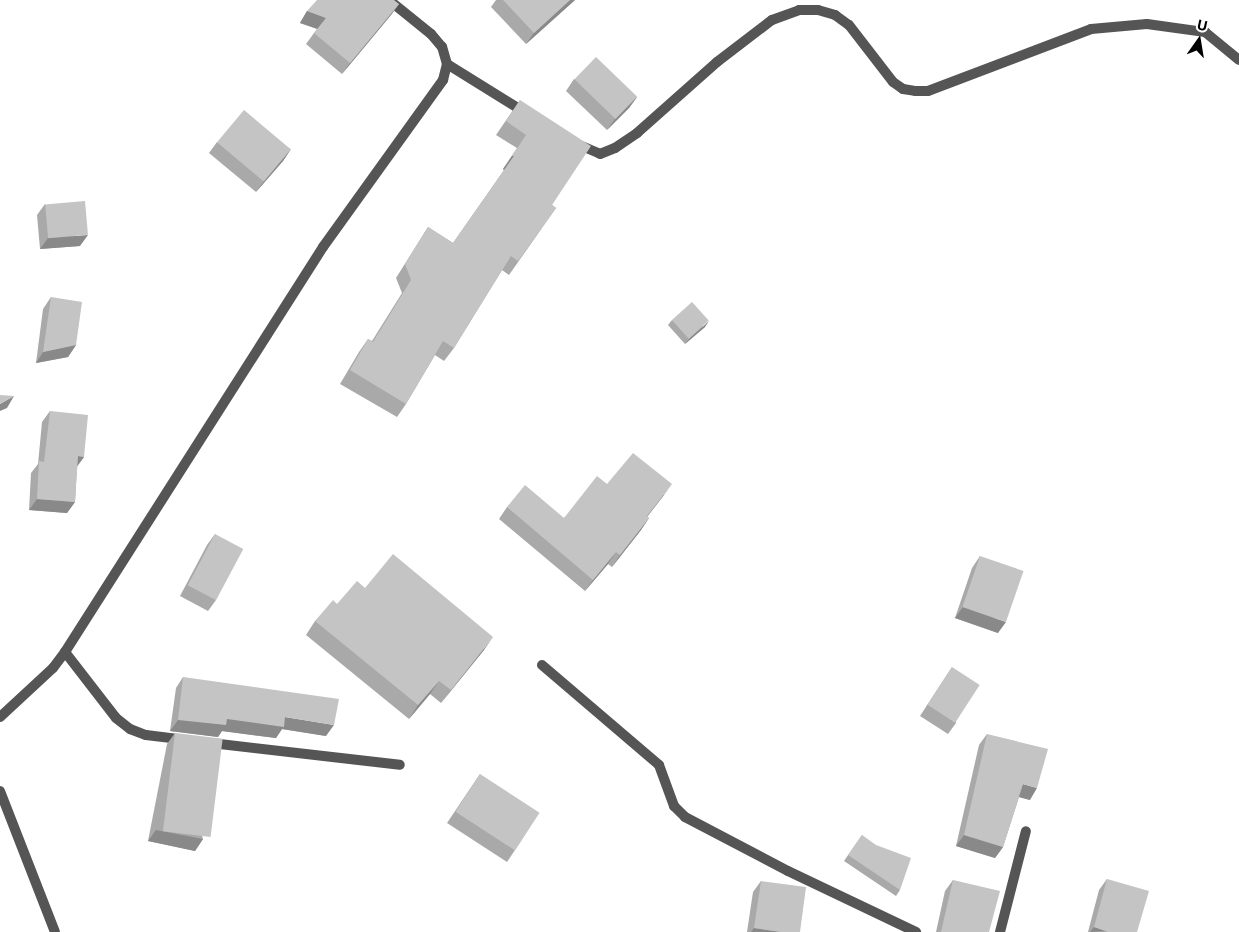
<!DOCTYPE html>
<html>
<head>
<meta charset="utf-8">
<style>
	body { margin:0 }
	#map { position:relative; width:1239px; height:932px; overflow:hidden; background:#fff; font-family:"Noto Sans",sans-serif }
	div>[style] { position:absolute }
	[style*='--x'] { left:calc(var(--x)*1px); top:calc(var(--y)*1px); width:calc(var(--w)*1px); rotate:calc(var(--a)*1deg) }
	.street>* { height:10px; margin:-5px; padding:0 5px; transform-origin:5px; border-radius:5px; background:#555 }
	.wall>* { inset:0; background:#a9a9a9 }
	.shaded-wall>* { inset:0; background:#898989 }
	.building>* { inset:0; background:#c4c4c4; transform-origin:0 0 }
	span { translate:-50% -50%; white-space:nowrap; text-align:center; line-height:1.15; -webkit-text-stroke:4.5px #fff; paint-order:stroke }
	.north { position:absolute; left:1174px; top:15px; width:50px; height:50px; -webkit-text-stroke:4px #fff; paint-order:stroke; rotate:13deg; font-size:14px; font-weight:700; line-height:20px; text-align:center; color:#000 }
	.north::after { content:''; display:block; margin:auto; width:18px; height:22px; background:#000; clip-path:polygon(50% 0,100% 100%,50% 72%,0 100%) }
</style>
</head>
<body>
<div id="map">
	<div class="street">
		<div style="--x:447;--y:64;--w:93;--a:31.8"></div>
		<div style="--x:577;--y:144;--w:25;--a:23"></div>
		<div style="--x:600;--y:154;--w:16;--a:-22"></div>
		<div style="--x:615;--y:148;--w:27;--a:-34"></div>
		<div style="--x:637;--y:133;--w:107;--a:-41.6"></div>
		<div style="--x:717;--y:62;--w:69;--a:-37.4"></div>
		<div style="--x:772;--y:20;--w:29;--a:-20"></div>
		<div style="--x:799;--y:10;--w:19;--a:0"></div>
		<div style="--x:818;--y:10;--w:18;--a:16"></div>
		<div style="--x:835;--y:15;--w:17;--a:36"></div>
		<div style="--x:849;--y:25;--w:72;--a:52.3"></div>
		<div style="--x:893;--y:82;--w:12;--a:35"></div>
		<div style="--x:903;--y:89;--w:12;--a:9"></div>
		<div style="--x:915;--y:91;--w:13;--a:0"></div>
		<div style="--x:928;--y:91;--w:174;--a:-20.8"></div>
		<div style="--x:1091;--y:29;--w:56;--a:-5.1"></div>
		<div style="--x:1147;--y:24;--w:59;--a:7.9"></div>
		<div style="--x:1205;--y:32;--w:44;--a:39.5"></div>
		<div style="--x:65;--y:652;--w:83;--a:52.3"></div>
		<div style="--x:116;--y:718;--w:18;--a:38"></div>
		<div style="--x:130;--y:729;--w:17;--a:21"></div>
		<div style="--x:146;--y:735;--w:38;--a:7"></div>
		<div style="--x:542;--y:665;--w:154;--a:40.5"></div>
		<div style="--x:659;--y:765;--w:44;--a:69.9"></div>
		<div style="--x:674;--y:806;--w:16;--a:45"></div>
		<div style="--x:685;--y:817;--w:116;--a:27.7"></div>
		<div style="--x:788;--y:871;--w:142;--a:25.5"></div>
		<div style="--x:0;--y:717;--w:72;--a:-42.8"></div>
		<div style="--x:53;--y:668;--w:20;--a:-53"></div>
		<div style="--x:65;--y:652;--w:480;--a:-57.5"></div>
		<div style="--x:323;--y:247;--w:206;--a:-54.3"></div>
		<div style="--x:443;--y:80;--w:16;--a:-76"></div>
		<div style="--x:447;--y:64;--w:18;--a:-106"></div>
		<div style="--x:442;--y:47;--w:17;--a:-130"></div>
		<div style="--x:431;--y:34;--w:54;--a:-141"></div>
		<div style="--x:211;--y:743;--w:190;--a:6.6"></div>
		<div style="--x:0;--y:791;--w:151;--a:68.7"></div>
		<div style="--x:1000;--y:932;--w:104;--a:-75.6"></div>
	</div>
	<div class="wall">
		<div style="clip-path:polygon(496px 0,575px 0,526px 44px,491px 7px)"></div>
		<div style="clip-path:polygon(399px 4px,391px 15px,342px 74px,306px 44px,317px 29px,300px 23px,307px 11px)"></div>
		<div style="clip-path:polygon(574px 79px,637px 97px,629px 108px,607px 130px,566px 91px)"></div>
		<div style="clip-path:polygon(520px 100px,552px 205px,556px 208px,509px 275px,502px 270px,454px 348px,444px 361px,435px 355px,406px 404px,397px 417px,340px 384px,359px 352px,368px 339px,372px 341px,402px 293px,396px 278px,428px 227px,453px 243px,504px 170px,503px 169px,517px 148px,496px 135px)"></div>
		<div style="clip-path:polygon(217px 142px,291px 149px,283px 161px,256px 192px,209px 153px)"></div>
		<div style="clip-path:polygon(45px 204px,80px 246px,40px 249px,37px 215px)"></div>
		<div style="clip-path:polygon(51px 297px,76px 345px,68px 357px,36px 363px,43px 309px)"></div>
		<div style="clip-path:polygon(672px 320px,705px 327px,685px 344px,668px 325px)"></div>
		<div style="clip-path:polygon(50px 411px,84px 457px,77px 466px,75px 502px,67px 513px,29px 510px,31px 473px,38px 464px,42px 422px)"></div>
		<div style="clip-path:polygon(607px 484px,664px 495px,647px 517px,649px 518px,641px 530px,612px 567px,608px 564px,585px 591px,499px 519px,507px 507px,564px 518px)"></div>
		<div style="clip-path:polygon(215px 534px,216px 600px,208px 611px,180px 596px,207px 545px)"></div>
		<div style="clip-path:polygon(980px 556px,998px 633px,955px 618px,972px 568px)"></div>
		<div style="clip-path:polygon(365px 588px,484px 650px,441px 703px,430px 694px,409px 719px,306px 635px,315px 621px,337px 604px)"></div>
		<div style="clip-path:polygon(952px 667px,956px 723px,948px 734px,920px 716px)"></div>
		<div style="clip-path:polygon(183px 677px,326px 736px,282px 729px,276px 738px,222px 731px,218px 737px,170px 731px,176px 688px)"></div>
		<div style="clip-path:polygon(175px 733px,203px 839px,195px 851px,148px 841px,167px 744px)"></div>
		<div style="clip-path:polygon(987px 734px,1030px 800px,1019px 797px,1003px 847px,995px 858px,956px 846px,979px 745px)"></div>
		<div style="clip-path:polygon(480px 774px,515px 850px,507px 862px,447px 823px)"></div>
		<div style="clip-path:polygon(862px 835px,900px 890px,896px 896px,844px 861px)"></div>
		<div style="clip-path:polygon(1107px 879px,1137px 932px,1088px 932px,1099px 890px)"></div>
		<div style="clip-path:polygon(953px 880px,989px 932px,936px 932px,945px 891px)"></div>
		<div style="clip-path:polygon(761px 881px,800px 932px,747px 932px,753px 892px)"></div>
	</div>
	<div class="shaded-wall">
		<div style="clip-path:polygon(570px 0,575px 0,526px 44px,534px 33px)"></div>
		<div style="clip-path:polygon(399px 4px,391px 15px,342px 74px,350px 63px)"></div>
		<div style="clip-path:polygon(307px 11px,326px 18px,318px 29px,300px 23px)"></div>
		<div style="clip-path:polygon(637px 97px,629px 108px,607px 130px,615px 119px)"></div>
		<div style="clip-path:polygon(291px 149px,283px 161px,256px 192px,264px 181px)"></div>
		<div style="clip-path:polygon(512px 156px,514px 156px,504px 170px,503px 169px)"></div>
		<div style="clip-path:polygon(88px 235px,80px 246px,40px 249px,48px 238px)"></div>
		<div style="clip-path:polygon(709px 321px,705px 327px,685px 344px,689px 339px)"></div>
		<div style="clip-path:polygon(76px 345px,68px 357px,36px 363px,43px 352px)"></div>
		<div style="clip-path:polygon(14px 396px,7px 408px,0 411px,0 404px)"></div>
		<div style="clip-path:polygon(78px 456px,84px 457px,76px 468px)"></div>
		<div style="clip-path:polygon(672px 484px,664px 495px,639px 527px,647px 516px)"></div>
		<div style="clip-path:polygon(37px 499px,75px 502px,67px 513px,29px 510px)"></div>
		<div style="clip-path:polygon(649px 518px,641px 530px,612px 567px,620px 555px)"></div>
		<div style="clip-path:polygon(616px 552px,608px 564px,585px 591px,593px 580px)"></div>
		<div style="clip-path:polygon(963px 607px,1006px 622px,998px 633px,955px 618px)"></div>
		<div style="clip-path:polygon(493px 637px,484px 650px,441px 703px,451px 690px)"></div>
		<div style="clip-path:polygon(439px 681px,430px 694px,409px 719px,418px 705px)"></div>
		<div style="clip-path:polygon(285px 717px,334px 725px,326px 736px,282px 729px,276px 738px,222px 731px,218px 737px,170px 731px,178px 720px,227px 719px)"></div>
		<div style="clip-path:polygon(1023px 784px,1037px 788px,1030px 800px,1015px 796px)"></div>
		<div style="clip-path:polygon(156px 830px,203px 839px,195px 851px,148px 841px)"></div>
		<div style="clip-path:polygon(964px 835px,1003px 847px,995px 858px,956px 846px)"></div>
		<div style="clip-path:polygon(1094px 927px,1108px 931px,1090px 932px)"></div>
		<div style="clip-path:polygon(754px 928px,781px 932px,751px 932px)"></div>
	</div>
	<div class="building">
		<div style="clip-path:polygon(317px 0,394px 0,399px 4px,350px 63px,314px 33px,326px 18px,307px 11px)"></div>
		<div style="clip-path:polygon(503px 0,570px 0,534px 33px)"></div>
		<div style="left:596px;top:57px;width:57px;height:31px;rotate:44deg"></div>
		<div style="clip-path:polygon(520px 100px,591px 146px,552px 205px,556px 208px,518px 261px,511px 256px,454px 348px,443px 341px,406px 404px,350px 370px,368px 339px,373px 342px,411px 280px,405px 264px,428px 227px,453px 243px,514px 156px,512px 156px,526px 135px,506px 121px)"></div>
		<div style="left:244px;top:110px;width:61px;height:42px;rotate:40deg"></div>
		<div style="left:85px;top:201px;width:34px;height:40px;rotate:85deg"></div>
		<div style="clip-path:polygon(51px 297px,82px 302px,76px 345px,43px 352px)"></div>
		<div style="left:692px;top:302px;width:25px;height:27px;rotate:48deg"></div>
		<div style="clip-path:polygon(0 395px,14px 396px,0 404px)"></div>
		<div style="clip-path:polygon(50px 411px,88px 415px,84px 457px,78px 456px,75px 502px,37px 499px,39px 461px,44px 462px)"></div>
		<div style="clip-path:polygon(633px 453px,672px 484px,647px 516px,649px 518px,620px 555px,616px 552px,593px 580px,507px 507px,525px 485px,564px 518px,597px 476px,607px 484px)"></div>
		<div style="left:215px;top:534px;width:32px;height:58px;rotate:28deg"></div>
		<div style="clip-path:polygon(393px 554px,493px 637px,451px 690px,439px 681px,418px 705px,315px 621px,333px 600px,337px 604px,357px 581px,365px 588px)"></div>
		<div style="left:980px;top:556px;width:46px;height:54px;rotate:19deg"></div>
		<div style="left:952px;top:667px;width:33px;height:45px;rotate:33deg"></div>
		<div style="clip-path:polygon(183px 677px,339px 699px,334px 725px,285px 717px,284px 727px,227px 719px,226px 725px,178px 720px)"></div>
		<div style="left:175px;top:733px;width:48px;height:99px;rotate:7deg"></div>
		<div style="clip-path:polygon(987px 734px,1048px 749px,1037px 788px,1023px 784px,1003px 847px,964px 835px)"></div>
		<div style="left:480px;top:774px;width:71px;height:45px;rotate:33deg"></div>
		<div style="clip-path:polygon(862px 835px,876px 845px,911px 858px,900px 890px,848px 855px)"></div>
		<div style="clip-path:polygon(1107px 879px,1149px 891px,1137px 932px,1108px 932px,1094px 927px)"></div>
		<div style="clip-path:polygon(953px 880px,1000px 891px,989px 932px,941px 932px)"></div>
		<div style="clip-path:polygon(761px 881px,806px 887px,800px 932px,781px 932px,754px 928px)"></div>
	</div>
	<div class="north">U</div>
</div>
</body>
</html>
